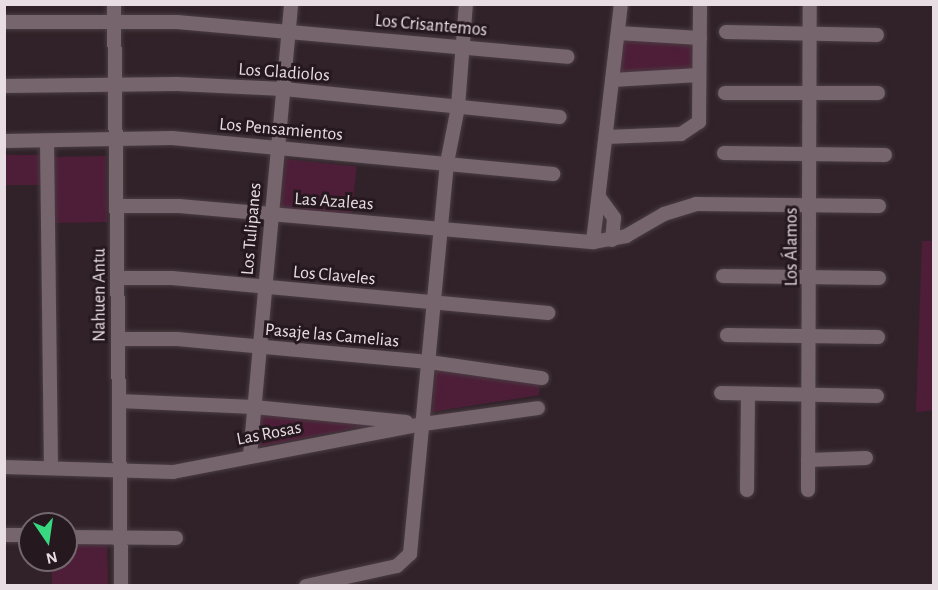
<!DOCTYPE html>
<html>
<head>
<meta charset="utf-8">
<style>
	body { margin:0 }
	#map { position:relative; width:938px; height:590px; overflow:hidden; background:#302228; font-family:"Alegreya Sans",sans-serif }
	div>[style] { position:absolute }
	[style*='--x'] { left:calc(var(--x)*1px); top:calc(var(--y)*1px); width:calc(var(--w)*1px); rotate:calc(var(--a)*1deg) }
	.green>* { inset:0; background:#4e1e38; transform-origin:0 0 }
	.roads { filter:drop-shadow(0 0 2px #493d43) drop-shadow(0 0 2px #493d43) }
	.minor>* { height:14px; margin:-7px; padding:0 7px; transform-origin:7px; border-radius:7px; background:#76656c }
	span { translate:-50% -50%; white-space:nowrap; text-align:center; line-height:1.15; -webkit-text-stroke:6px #26181f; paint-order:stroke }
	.street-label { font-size:18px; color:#e7dde2 }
	.frame { position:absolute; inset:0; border:6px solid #e7dde2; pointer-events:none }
	.north { position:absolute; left:18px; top:512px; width:60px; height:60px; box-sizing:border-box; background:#26181f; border:2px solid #73676d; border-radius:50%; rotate:167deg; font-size:16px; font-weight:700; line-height:24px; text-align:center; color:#e7dde2 }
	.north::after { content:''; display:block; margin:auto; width:21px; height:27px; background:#37d880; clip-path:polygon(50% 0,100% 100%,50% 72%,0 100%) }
</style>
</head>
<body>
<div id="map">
	<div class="green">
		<div style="clip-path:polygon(621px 37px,696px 42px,695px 72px,617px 76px)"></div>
		<div style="left:5px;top:155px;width:39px;height:30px"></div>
		<div style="left:106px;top:156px;width:66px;height:54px;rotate:89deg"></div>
		<div style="left:286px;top:159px;width:71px;height:51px;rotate:6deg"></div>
		<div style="clip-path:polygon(922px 241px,933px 241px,934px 410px,916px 412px)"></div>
		<div style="clip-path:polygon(436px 368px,540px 381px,539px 395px,432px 412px)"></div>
		<div style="clip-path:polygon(259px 411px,379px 423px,256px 448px)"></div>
		<div style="clip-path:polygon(66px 539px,107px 541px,108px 584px,52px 586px,52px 560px,66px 560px)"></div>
	</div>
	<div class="roads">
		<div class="minor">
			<div style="--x:114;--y:4;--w:582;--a:89.31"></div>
			<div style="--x:4;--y:22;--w:173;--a:0"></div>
			<div style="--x:177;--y:22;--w:392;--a:5.1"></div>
			<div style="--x:726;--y:32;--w:151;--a:1.1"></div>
			<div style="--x:618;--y:33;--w:82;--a:3.5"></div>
			<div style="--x:612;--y:80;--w:87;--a:-3.3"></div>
			<div style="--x:4;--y:86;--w:173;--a:-0.7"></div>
			<div style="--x:177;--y:84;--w:107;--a:2.7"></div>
			<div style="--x:284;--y:89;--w:277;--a:5.8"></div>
			<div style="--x:725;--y:93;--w:153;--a:0"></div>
			<div style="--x:606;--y:137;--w:75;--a:-2.3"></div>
			<div style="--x:681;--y:134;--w:22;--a:-34"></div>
			<div style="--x:699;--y:122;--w:118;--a:-89.5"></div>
			<div style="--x:4;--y:141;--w:168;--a:-1"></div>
			<div style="--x:172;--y:138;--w:383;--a:5.4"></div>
			<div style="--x:47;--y:141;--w:327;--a:89.3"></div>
			<div style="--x:724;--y:153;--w:161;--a:0.7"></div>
			<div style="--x:599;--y:197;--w:26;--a:54"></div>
			<div style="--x:614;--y:218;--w:22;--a:95"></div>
			<div style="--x:117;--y:206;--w:62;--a:0"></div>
			<div style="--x:179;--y:206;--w:416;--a:5"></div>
			<div style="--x:593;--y:242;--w:34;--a:-10"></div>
			<div style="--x:626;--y:236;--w:44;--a:-30.1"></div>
			<div style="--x:664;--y:214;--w:34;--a:-17"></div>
			<div style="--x:696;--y:204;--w:183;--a:0.6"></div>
			<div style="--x:593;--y:242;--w:240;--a:-83.3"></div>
			<div style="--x:723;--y:276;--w:156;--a:0.7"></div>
			<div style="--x:117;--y:278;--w:55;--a:0"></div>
			<div style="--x:172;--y:278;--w:378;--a:5.3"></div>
			<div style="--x:727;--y:335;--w:151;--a:0.8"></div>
			<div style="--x:118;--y:339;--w:59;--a:0"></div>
			<div style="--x:177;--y:339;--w:253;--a:5.2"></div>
			<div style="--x:429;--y:362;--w:114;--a:8.1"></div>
			<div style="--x:721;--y:393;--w:156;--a:1.1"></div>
			<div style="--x:119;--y:401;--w:135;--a:2.5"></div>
			<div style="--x:254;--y:407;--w:153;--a:5.6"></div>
			<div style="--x:250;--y:456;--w:454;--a:-84.8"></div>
			<div style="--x:808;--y:460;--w:58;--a:-2"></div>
			<div style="--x:4;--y:467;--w:169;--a:1.7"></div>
			<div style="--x:173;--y:472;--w:255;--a:-10.9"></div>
			<div style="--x:423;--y:424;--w:116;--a:-7.9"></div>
			<div style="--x:747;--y:490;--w:96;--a:-89.4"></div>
			<div style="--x:808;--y:490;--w:486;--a:-89.8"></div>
			<div style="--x:4;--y:535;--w:26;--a:0"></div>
			<div style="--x:66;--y:537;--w:110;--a:0.5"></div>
			<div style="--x:306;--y:586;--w:93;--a:-12.4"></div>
			<div style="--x:397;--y:566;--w:18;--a:-43"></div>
			<div style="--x:410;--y:554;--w:393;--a:-84.6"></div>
			<div style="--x:447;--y:163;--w:57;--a:-78.9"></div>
			<div style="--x:458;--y:107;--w:103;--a:-85.6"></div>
		</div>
	</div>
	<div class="street-label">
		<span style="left:431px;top:26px;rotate:5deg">Los Crisantemos</span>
		<span style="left:284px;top:73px;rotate:4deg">Los Gladiolos</span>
		<span style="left:281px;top:130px;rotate:5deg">Los Pensamientos</span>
		<span style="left:334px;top:202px;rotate:4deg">Las Azaleas</span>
		<span style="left:252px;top:229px;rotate:-85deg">Los Tulipanes</span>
		<span style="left:792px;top:247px;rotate:-90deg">Los Álamos</span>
		<span style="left:334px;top:276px;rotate:5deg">Los Claveles</span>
		<span style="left:100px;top:295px;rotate:-90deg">Nahuen Antu</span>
		<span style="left:332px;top:336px;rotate:5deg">Pasaje las Camelias</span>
		<span style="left:269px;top:434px;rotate:-11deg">Las Rosas</span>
	</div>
	<div class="frame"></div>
	<div class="north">N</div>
</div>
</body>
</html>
